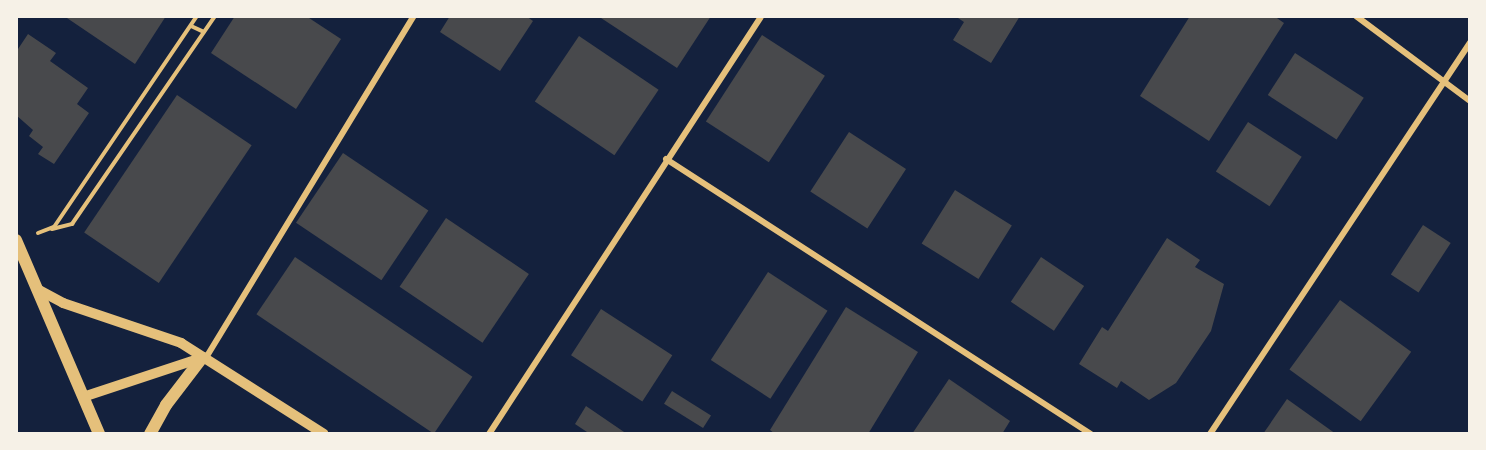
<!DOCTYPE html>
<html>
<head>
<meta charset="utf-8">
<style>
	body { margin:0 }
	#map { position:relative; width:1486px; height:450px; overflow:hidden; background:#14213d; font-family:Roboto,sans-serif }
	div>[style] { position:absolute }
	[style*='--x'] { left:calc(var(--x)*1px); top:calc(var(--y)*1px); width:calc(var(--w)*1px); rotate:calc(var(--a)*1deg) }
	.building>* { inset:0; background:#48494c; transform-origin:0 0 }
	.path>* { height:4px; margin:-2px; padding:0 2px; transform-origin:2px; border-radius:2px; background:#e5c07b }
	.minor>* { height:6px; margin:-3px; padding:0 3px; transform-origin:3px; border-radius:3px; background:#e5c07b }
	.tertiary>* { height:10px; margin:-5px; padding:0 5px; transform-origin:5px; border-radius:5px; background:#e5c07b }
	.secondary>* { height:12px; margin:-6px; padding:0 6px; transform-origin:6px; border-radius:6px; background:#e5c07b }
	span { translate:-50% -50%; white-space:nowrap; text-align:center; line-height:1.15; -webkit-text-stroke:5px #f6f1e7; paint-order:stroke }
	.frame { position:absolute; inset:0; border:18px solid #f6f1e7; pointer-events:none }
</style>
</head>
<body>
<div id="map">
	<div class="building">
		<div style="clip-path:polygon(64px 16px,166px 16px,135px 64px)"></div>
		<div style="clip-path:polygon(235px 16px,306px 16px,341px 39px,296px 109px,211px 53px)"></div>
		<div style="clip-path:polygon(450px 16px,526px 16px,533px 21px,500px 71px,440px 32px)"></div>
		<div style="clip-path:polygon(598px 16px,711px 16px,677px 68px)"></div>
		<div style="clip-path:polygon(955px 16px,1020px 16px,991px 63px,953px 40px,964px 22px)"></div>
		<div style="clip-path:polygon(1190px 16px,1274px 16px,1284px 23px,1209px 141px,1140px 96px)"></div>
		<div style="clip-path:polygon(28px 34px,56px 53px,50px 61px,88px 88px,77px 104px,89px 113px,54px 164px,38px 154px,43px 147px,29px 136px,33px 130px,16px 115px,16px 52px)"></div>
		<div style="left:762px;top:35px;width:75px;height:103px;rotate:33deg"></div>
		<div style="left:579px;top:36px;width:96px;height:79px;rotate:34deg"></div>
		<div style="left:1295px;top:53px;width:82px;height:50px;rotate:33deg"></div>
		<div style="left:177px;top:95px;width:90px;height:166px;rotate:34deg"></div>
		<div style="left:1248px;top:122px;width:64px;height:59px;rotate:33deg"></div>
		<div style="left:849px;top:132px;width:68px;height:71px;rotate:33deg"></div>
		<div style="left:343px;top:153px;width:103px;height:84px;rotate:34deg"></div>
		<div style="left:955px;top:190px;width:67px;height:63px;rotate:32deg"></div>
		<div style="left:446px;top:218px;width:100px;height:83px;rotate:34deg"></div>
		<div style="left:1423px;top:225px;width:33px;height:59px;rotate:33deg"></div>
		<div style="clip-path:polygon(1167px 238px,1200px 260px,1195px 267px,1224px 284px,1211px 331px,1176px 383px,1149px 400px,1121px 381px,1117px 388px,1079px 364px,1102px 327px,1108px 331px)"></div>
		<div style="left:295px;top:257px;width:214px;height:69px;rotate:34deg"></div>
		<div style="left:1041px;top:257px;width:52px;height:54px;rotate:34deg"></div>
		<div style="left:768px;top:272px;width:71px;height:105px;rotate:33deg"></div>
		<div style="left:1340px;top:300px;width:88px;height:86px;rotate:36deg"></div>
		<div style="clip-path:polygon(846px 307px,918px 352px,868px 434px,775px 434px,770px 430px)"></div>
		<div style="left:601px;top:309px;width:85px;height:55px;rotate:33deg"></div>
		<div style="clip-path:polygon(949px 379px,1010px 421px,1002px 434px,912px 434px)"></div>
		<div style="left:672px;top:391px;width:46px;height:15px;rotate:32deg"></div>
		<div style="clip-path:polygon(1287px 399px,1336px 434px,1263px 434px)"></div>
		<div style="clip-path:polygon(586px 406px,627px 434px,590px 434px,575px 424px)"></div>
	</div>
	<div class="path">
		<div style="--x:191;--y:26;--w:14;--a:25"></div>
		<div style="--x:52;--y:229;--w:21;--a:-14"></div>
		<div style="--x:72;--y:224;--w:252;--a:-55.5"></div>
		<div style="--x:38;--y:233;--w:17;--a:-21"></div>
		<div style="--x:54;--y:227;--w:255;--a:-55.9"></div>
	</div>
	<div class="minor">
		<div style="--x:1356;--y:16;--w:142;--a:36.7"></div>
		<div style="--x:666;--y:159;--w:506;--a:32.91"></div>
		<div style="--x:207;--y:356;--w:398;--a:-58.7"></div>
		<div style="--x:489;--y:434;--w:499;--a:-56.9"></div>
		<div style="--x:1210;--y:434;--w:470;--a:-56.4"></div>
	</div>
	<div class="tertiary">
		<div style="--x:37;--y:289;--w:30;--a:28"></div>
		<div style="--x:63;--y:303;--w:125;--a:18.7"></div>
		<div style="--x:181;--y:343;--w:169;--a:32.5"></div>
		<div style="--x:83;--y:397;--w:127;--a:-18.3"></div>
	</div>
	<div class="secondary">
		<div style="--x:16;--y:240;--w:211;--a:66.8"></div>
		<div style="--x:150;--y:434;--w:33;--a:-61"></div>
		<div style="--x:166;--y:405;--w:59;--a:-52.5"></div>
	</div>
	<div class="frame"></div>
</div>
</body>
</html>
